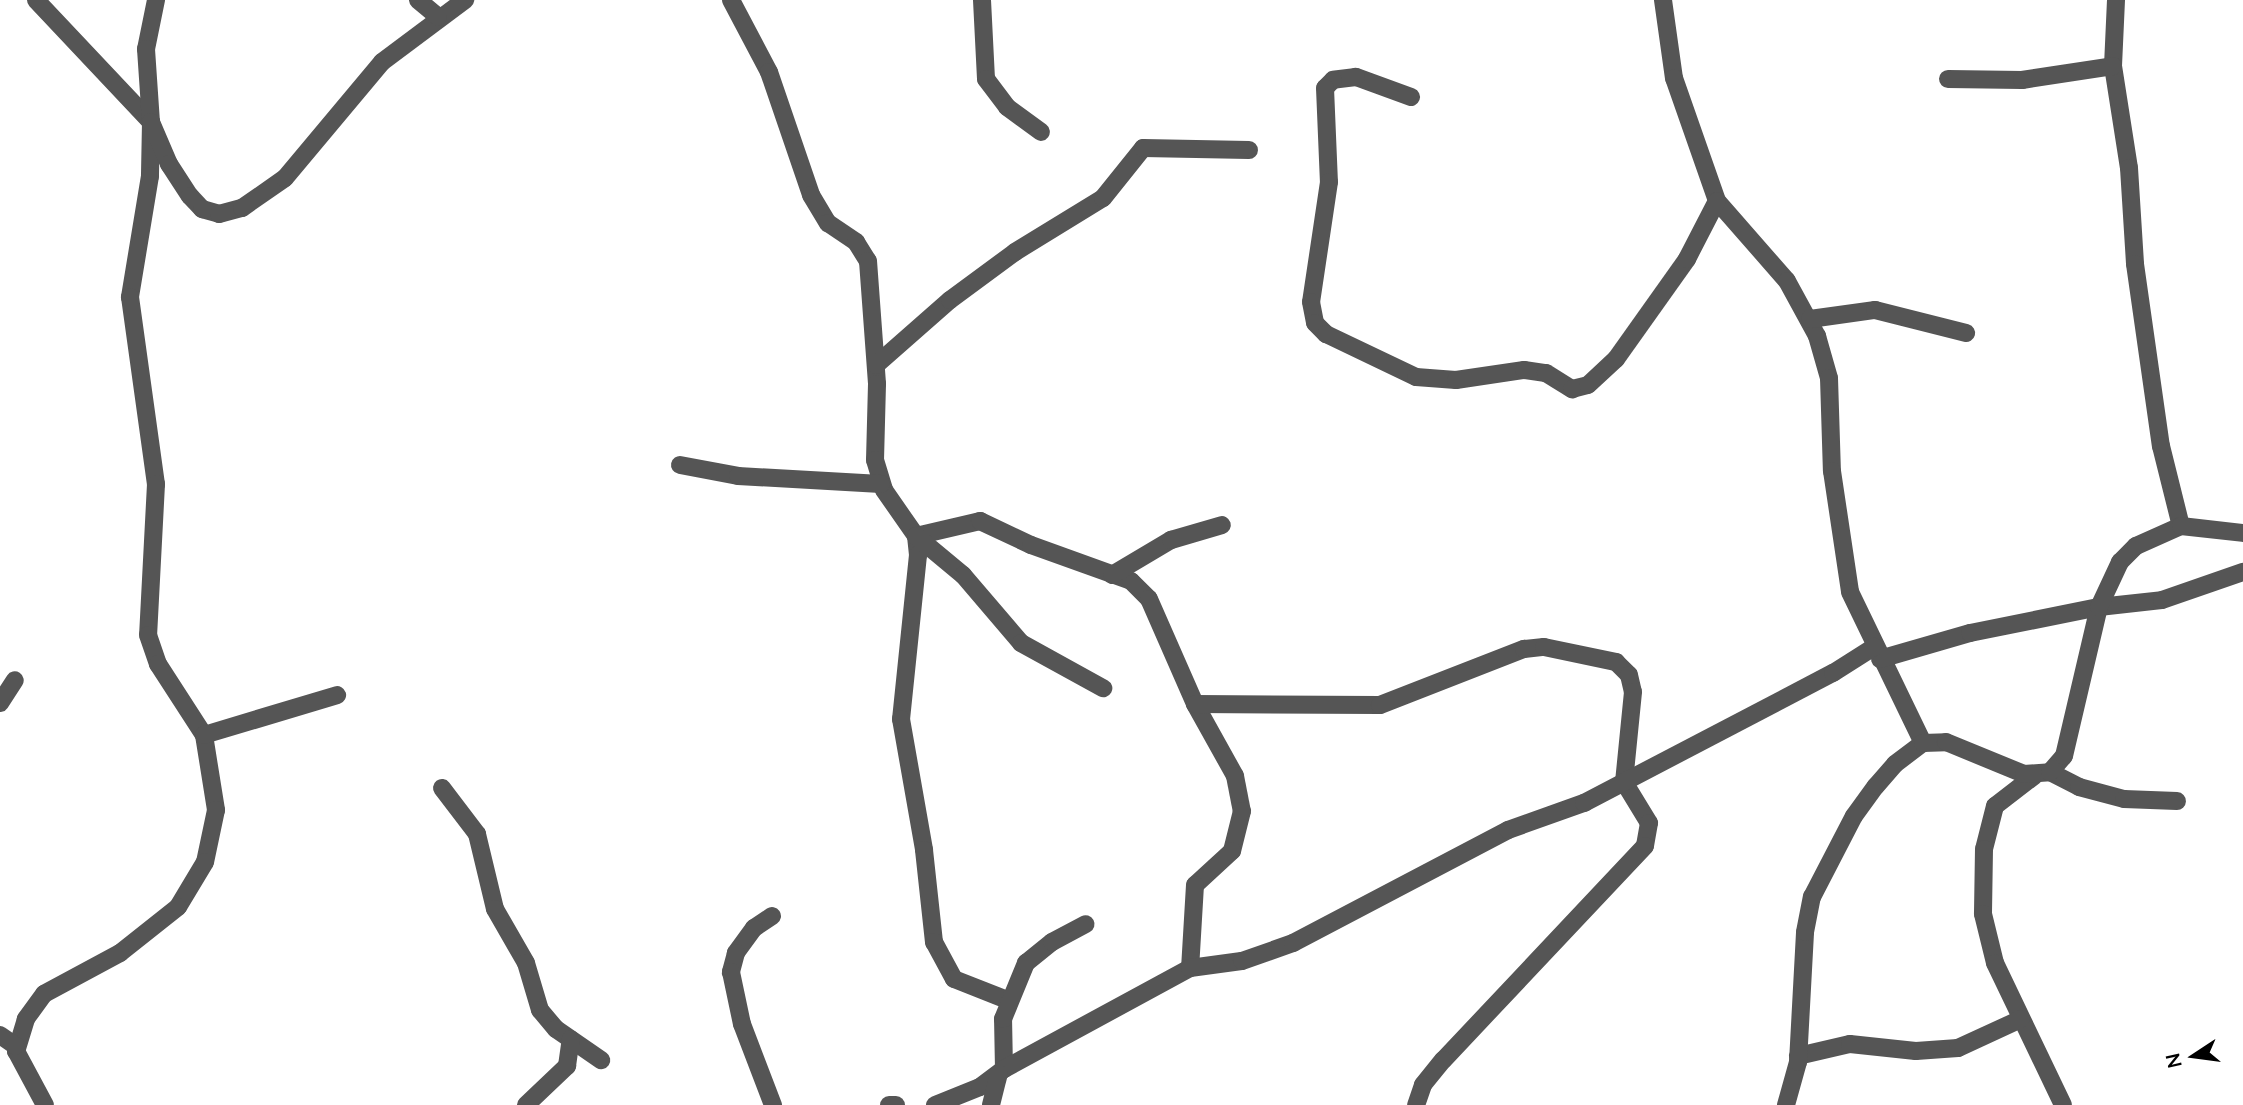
<!DOCTYPE html>
<html>
<head>
<meta charset="utf-8">
<style>
	body { margin:0 }
	#map { position:relative; width:2243px; height:1105px; overflow:hidden; background:#fff; font-family:Lato,sans-serif }
	div>[style] { position:absolute }
	[style*='--x'] { left:calc(var(--x)*1px); top:calc(var(--y)*1px); width:calc(var(--w)*1px); rotate:calc(var(--a)*1deg) }
	.minor>* { height:18px; margin:-9px; padding:0 9px; transform-origin:9px; border-radius:9px; background:#555 }
	span { translate:-50% -50%; white-space:nowrap; text-align:center; line-height:1.15; -webkit-text-stroke:5px #fff; paint-order:stroke }
	.north { position:absolute; left:2159px; top:1021px; width:70px; height:70px; -webkit-text-stroke:5px #fff; paint-order:stroke; rotate:257deg; font-size:19px; font-weight:700; line-height:28px; text-align:center; color:#000 }
	.north::after { content:''; display:block; margin:auto; width:24px; height:32px; background:#000; clip-path:polygon(50% 0,100% 100%,50% 72%,0 100%) }
</style>
</head>
<body>
<div id="map">
	<div class="minor">
		<div style="--x:36;--y:0;--w:168;--a:46.7"></div>
		<div style="--x:151;--y:122;--w:54;--a:91.1"></div>
		<div style="--x:150;--y:176;--w:123;--a:99.4"></div>
		<div style="--x:130;--y:297;--w:189;--a:82.1"></div>
		<div style="--x:156;--y:484;--w:151;--a:93"></div>
		<div style="--x:148;--y:635;--w:31;--a:71"></div>
		<div style="--x:158;--y:664;--w:85;--a:57.1"></div>
		<div style="--x:204;--y:735;--w:76;--a:80.9"></div>
		<div style="--x:216;--y:810;--w:53;--a:101.9"></div>
		<div style="--x:205;--y:862;--w:52;--a:121"></div>
		<div style="--x:178;--y:907;--w:74;--a:141.6"></div>
		<div style="--x:120;--y:953;--w:86;--a:151.7"></div>
		<div style="--x:44;--y:994;--w:31;--a:126"></div>
		<div style="--x:26;--y:1019;--w:34;--a:107"></div>
		<div style="--x:16;--y:1051;--w:61;--a:61.8"></div>
		<div style="--x:156;--y:0;--w:50;--a:101.5"></div>
		<div style="--x:146;--y:49;--w:73;--a:86.1"></div>
		<div style="--x:151;--y:122;--w:46;--a:66.8"></div>
		<div style="--x:169;--y:164;--w:38;--a:57"></div>
		<div style="--x:190;--y:196;--w:18;--a:47"></div>
		<div style="--x:202;--y:209;--w:18;--a:16"></div>
		<div style="--x:219;--y:214;--w:24;--a:-15"></div>
		<div style="--x:242;--y:208;--w:52;--a:-34.9"></div>
		<div style="--x:285;--y:178;--w:151;--a:-50.1"></div>
		<div style="--x:382;--y:62;--w:104;--a:-36.8"></div>
		<div style="--x:418;--y:0;--w:26;--a:40"></div>
		<div style="--x:731;--y:0;--w:81;--a:62.2"></div>
		<div style="--x:769;--y:72;--w:130;--a:71.1"></div>
		<div style="--x:811;--y:195;--w:33;--a:59"></div>
		<div style="--x:828;--y:223;--w:34;--a:34"></div>
		<div style="--x:856;--y:242;--w:22;--a:58"></div>
		<div style="--x:868;--y:261;--w:123;--a:85.8"></div>
		<div style="--x:877;--y:384;--w:76;--a:91.5"></div>
		<div style="--x:875;--y:460;--w:31;--a:73"></div>
		<div style="--x:884;--y:490;--w:56;--a:55.2"></div>
		<div style="--x:916;--y:536;--w:19;--a:84"></div>
		<div style="--x:918;--y:555;--w:165;--a:95.9"></div>
		<div style="--x:901;--y:719;--w:133;--a:80"></div>
		<div style="--x:924;--y:850;--w:93;--a:83.8"></div>
		<div style="--x:934;--y:942;--w:42;--a:61.6"></div>
		<div style="--x:954;--y:979;--w:57;--a:21.6"></div>
		<div style="--x:982;--y:0;--w:79;--a:87.1"></div>
		<div style="--x:986;--y:79;--w:35;--a:53"></div>
		<div style="--x:1007;--y:107;--w:42;--a:36.3"></div>
		<div style="--x:1663;--y:0;--w:79;--a:82"></div>
		<div style="--x:1674;--y:78;--w:130;--a:70.7"></div>
		<div style="--x:1717;--y:201;--w:106;--a:48.8"></div>
		<div style="--x:1787;--y:281;--w:63;--a:61.4"></div>
		<div style="--x:1817;--y:336;--w:44;--a:74.1"></div>
		<div style="--x:1829;--y:378;--w:93;--a:88.2"></div>
		<div style="--x:1832;--y:471;--w:122;--a:81.5"></div>
		<div style="--x:1850;--y:592;--w:168;--a:64.2"></div>
		<div style="--x:2116;--y:0;--w:66;--a:92.6"></div>
		<div style="--x:2113;--y:66;--w:103;--a:81.1"></div>
		<div style="--x:2129;--y:168;--w:96;--a:86.4"></div>
		<div style="--x:2135;--y:264;--w:184;--a:81.9"></div>
		<div style="--x:2161;--y:446;--w:82;--a:76"></div>
		<div style="--x:1948;--y:79;--w:74;--a:0.8"></div>
		<div style="--x:2022;--y:80;--w:92;--a:-8.7"></div>
		<div style="--x:1411;--y:97;--w:59;--a:-160"></div>
		<div style="--x:1356;--y:77;--w:23;--a:173"></div>
		<div style="--x:1333;--y:80;--w:11;--a:135"></div>
		<div style="--x:1325;--y:88;--w:94;--a:87.6"></div>
		<div style="--x:1329;--y:182;--w:121;--a:98.5"></div>
		<div style="--x:1311;--y:302;--w:21;--a:79"></div>
		<div style="--x:1315;--y:323;--w:16;--a:45"></div>
		<div style="--x:1326;--y:334;--w:100;--a:25.5"></div>
		<div style="--x:1416;--y:377;--w:40;--a:4.3"></div>
		<div style="--x:1456;--y:380;--w:69;--a:-8.4"></div>
		<div style="--x:1524;--y:370;--w:22;--a:8"></div>
		<div style="--x:1546;--y:373;--w:31;--a:32"></div>
		<div style="--x:1572;--y:389;--w:16;--a:-14"></div>
		<div style="--x:1588;--y:385;--w:38;--a:-43"></div>
		<div style="--x:1616;--y:359;--w:123;--a:-54.6"></div>
		<div style="--x:1687;--y:259;--w:65;--a:-62.7"></div>
		<div style="--x:1810;--y:319;--w:66;--a:-7.9"></div>
		<div style="--x:1875;--y:310;--w:94;--a:14.2"></div>
		<div style="--x:876;--y:365;--w:98;--a:-41.3"></div>
		<div style="--x:950;--y:300;--w:81;--a:-36.4"></div>
		<div style="--x:1015;--y:252;--w:103;--a:-31.5"></div>
		<div style="--x:1103;--y:198;--w:64;--a:-51.3"></div>
		<div style="--x:1143;--y:148;--w:106;--a:1.1"></div>
		<div style="--x:680;--y:465;--w:59;--a:10.7"></div>
		<div style="--x:738;--y:476;--w:143;--a:3.2"></div>
		<div style="--x:916;--y:536;--w:66;--a:-13.2"></div>
		<div style="--x:980;--y:521;--w:56;--a:25.2"></div>
		<div style="--x:1031;--y:545;--w:106;--a:19.8"></div>
		<div style="--x:1131;--y:581;--w:25;--a:45"></div>
		<div style="--x:1149;--y:599;--w:115;--a:66.3"></div>
		<div style="--x:1195;--y:704;--w:82;--a:60.9"></div>
		<div style="--x:1235;--y:776;--w:36;--a:79"></div>
		<div style="--x:1242;--y:811;--w:41;--a:104"></div>
		<div style="--x:1232;--y:851;--w:50;--a:137.4"></div>
		<div style="--x:1195;--y:885;--w:83;--a:93.4"></div>
		<div style="--x:916;--y:536;--w:61;--a:39.7"></div>
		<div style="--x:963;--y:575;--w:89;--a:49.5"></div>
		<div style="--x:1021;--y:643;--w:94;--a:28.8"></div>
		<div style="--x:1112;--y:575;--w:69;--a:-30.7"></div>
		<div style="--x:1171;--y:540;--w:53;--a:-16.4"></div>
		<div style="--x:1880;--y:659;--w:94;--a:-16.1"></div>
		<div style="--x:1970;--y:633;--w:132;--a:-11.4"></div>
		<div style="--x:2099;--y:607;--w:63;--a:-6.3"></div>
		<div style="--x:2162;--y:600;--w:86;--a:-19.1"></div>
		<div style="--x:0;--y:703;--w:27;--a:-57"></div>
		<div style="--x:1195;--y:704;--w:185;--a:0.3"></div>
		<div style="--x:1380;--y:705;--w:155;--a:-21.3"></div>
		<div style="--x:1524;--y:649;--w:20;--a:-6"></div>
		<div style="--x:1544;--y:647;--w:74;--a:11.8"></div>
		<div style="--x:1616;--y:662;--w:18;--a:45"></div>
		<div style="--x:1629;--y:675;--w:17;--a:77"></div>
		<div style="--x:1633;--y:692;--w:90;--a:95.7"></div>
		<div style="--x:1624;--y:782;--w:48;--a:58.6"></div>
		<div style="--x:1649;--y:823;--w:23;--a:100"></div>
		<div style="--x:1645;--y:846;--w:294;--a:133.3"></div>
		<div style="--x:1443;--y:1060;--w:32;--a:129"></div>
		<div style="--x:1423;--y:1085;--w:21;--a:109"></div>
		<div style="--x:204;--y:735;--w:139;--a:-16.7"></div>
		<div style="--x:2050;--y:772;--w:33;--a:27"></div>
		<div style="--x:2079;--y:787;--w:47;--a:14.9"></div>
		<div style="--x:2124;--y:799;--w:53;--a:2.2"></div>
		<div style="--x:2034;--y:776;--w:49;--a:142.4"></div>
		<div style="--x:1995;--y:806;--w:44;--a:104.3"></div>
		<div style="--x:1984;--y:849;--w:65;--a:90.9"></div>
		<div style="--x:1983;--y:914;--w:50;--a:76.2"></div>
		<div style="--x:1995;--y:963;--w:157;--a:64.4"></div>
		<div style="--x:442;--y:788;--w:58;--a:52.7"></div>
		<div style="--x:477;--y:834;--w:77;--a:76.5"></div>
		<div style="--x:495;--y:909;--w:62;--a:60.1"></div>
		<div style="--x:526;--y:963;--w:49;--a:73.4"></div>
		<div style="--x:540;--y:1010;--w:25;--a:50"></div>
		<div style="--x:556;--y:1029;--w:55;--a:34.6"></div>
		<div style="--x:772;--y:916;--w:22;--a:146"></div>
		<div style="--x:754;--y:928;--w:31;--a:126"></div>
		<div style="--x:736;--y:953;--w:20;--a:105"></div>
		<div style="--x:731;--y:972;--w:53;--a:78.1"></div>
		<div style="--x:742;--y:1024;--w:87;--a:69.1"></div>
		<div style="--x:0;--y:1035;--w:19;--a:35"></div>
		<div style="--x:1798;--y:1056;--w:53;--a:-13"></div>
		<div style="--x:1850;--y:1044;--w:66;--a:6.1"></div>
		<div style="--x:1916;--y:1051;--w:42;--a:-4.1"></div>
		<div style="--x:1958;--y:1048;--w:69;--a:-24.7"></div>
		<div style="--x:1004;--y:1069;--w:50;--a:-91.1"></div>
		<div style="--x:1003;--y:1019;--w:61;--a:-67.7"></div>
		<div style="--x:1026;--y:963;--w:33;--a:-39"></div>
		<div style="--x:1052;--y:942;--w:38;--a:-28"></div>
		<div style="--x:526;--y:1105;--w:57;--a:-43.6"></div>
		<div style="--x:567;--y:1066;--w:27;--a:-82"></div>
		<div style="--x:889;--y:1105;--w:7;--a:0"></div>
		<div style="--x:935;--y:1105;--w:48;--a:-21.8"></div>
		<div style="--x:980;--y:1087;--w:30;--a:-37"></div>
		<div style="--x:1004;--y:1069;--w:212;--a:-28.5"></div>
		<div style="--x:1190;--y:968;--w:52;--a:-7.7"></div>
		<div style="--x:1242;--y:961;--w:54;--a:-19.4"></div>
		<div style="--x:1293;--y:943;--w:243;--a:-27.7"></div>
		<div style="--x:1508;--y:830;--w:81;--a:-19.6"></div>
		<div style="--x:1584;--y:803;--w:281;--a:-27.6"></div>
		<div style="--x:1833;--y:673;--w:49;--a:-32.4"></div>
		<div style="--x:991;--y:1105;--w:32;--a:-76"></div>
		<div style="--x:1786;--y:1105;--w:45;--a:-74.4"></div>
		<div style="--x:1798;--y:1062;--w:130;--a:-86.9"></div>
		<div style="--x:1805;--y:932;--w:36;--a:-79"></div>
		<div style="--x:1812;--y:897;--w:91;--a:-62.6"></div>
		<div style="--x:1854;--y:816;--w:37;--a:-54"></div>
		<div style="--x:1876;--y:786;--w:29;--a:-49"></div>
		<div style="--x:1895;--y:764;--w:35;--a:-37"></div>
		<div style="--x:1923;--y:743;--w:23;--a:-2"></div>
		<div style="--x:1946;--y:742;--w:84;--a:22.3"></div>
		<div style="--x:2024;--y:774;--w:26;--a:-4"></div>
		<div style="--x:2050;--y:772;--w:21;--a:-49"></div>
		<div style="--x:2064;--y:756;--w:153;--a:-76.8"></div>
		<div style="--x:2099;--y:607;--w:50;--a:-65"></div>
		<div style="--x:2120;--y:562;--w:23;--a:-45"></div>
		<div style="--x:2136;--y:546;--w:49;--a:-24"></div>
		<div style="--x:2181;--y:526;--w:62;--a:6.4"></div>
	</div>
	<div class="north">N</div>
</div>
</body>
</html>
